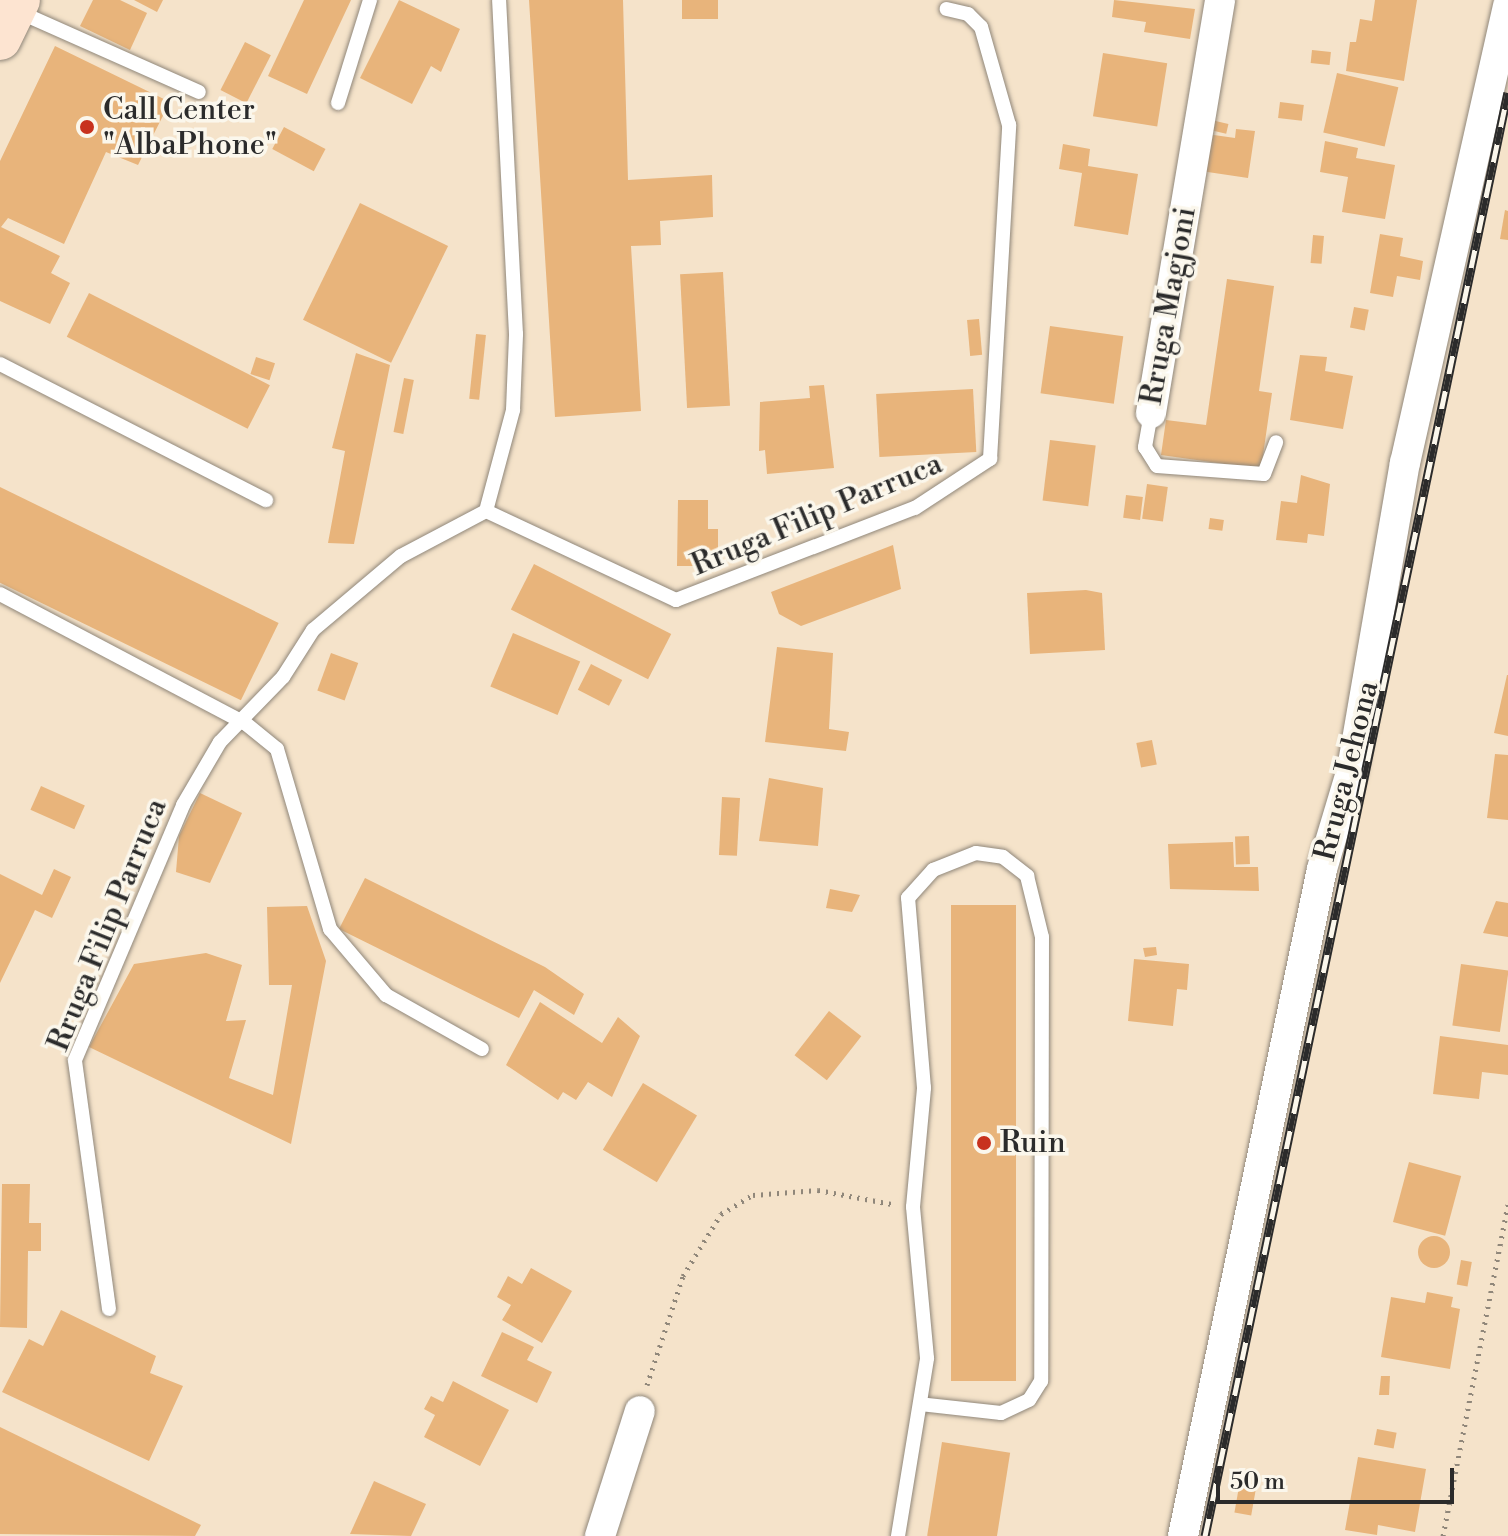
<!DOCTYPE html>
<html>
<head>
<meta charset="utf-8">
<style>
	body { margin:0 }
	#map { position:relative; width:1508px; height:1536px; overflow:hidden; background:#f5e3ca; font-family:"Libre Bodoni",serif }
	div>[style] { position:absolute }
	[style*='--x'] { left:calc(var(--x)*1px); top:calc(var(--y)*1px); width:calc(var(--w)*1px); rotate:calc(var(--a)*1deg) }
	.building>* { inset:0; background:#e8b47b; transform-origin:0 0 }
	.round { border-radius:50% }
	.path>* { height:5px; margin-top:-2.5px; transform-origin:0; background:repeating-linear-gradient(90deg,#90877a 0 2px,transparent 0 8px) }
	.roads { filter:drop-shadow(0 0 2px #90877a) drop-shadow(0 0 2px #90877a) }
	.lane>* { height:14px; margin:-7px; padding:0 7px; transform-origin:7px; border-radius:7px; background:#fff }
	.street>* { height:30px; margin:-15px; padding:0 15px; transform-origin:15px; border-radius:15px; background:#fff }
	.secondary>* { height:42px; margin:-21px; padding:0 21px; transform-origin:21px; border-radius:21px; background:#fde4d1 }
	.rail>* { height:9px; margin-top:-4.5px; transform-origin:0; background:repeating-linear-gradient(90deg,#fbf7ec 0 18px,#2b2b2b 0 36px); box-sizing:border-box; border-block:2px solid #2b2b2b }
	.dots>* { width:22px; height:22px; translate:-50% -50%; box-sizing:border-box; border:4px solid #fbf7ec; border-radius:50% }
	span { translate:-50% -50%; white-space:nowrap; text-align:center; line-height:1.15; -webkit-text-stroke:7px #fbf7ec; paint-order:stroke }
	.poi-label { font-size:30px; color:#2b2b2b }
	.left { translate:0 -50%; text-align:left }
	.street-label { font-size:30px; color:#2b2b2b }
	.scale { position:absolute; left:1216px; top:1468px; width:238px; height:36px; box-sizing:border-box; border:4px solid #2b2b2b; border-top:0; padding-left:10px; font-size:24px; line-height:28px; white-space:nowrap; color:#2b2b2b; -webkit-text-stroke:6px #fbf7ec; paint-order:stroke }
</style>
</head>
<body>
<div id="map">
	<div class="building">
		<div style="clip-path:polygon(93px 0,120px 0,147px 13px,130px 50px,80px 26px)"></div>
		<div style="clip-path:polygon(134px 0,163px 0,157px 12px)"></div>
		<div style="clip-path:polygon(304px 0,351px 0,307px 94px,268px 76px)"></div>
		<div style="clip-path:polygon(399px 0,460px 29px,441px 72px,431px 66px,412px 104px,360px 78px)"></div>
		<div style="clip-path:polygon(529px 0,623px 0,628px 180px,712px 175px,713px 217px,660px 221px,661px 245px,631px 246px,641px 411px,555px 417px)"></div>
		<div style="left:682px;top:0;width:36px;height:19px"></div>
		<div style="clip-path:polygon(1114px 0,1195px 9px,1190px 39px,1144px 32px,1146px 22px,1112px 17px)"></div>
		<div style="clip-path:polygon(1375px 0,1417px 0,1404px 81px,1346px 71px,1350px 42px,1356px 42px,1360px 19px,1372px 21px)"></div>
		<div style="left:245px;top:42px;width:29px;height:54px;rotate:27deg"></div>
		<div style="clip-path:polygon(55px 46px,170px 102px,138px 165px,106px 152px,64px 244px,8px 218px,1px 227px,60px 256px,51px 273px,70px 283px,50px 324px,0 301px,0 161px)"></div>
		<div style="left:1312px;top:50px;width:19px;height:13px;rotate:6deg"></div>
		<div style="left:1103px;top:53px;width:65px;height:64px;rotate:9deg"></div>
		<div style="left:1337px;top:73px;width:63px;height:61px;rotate:13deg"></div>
		<div style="left:1280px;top:102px;width:24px;height:16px;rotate:7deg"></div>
		<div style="left:1207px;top:119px;width:22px;height:10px;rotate:13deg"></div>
		<div style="left:284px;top:127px;width:47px;height:25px;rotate:28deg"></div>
		<div style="clip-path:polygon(1236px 129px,1255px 131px,1248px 178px,1201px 171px,1207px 134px,1235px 138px)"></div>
		<div style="clip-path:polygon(1325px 141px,1358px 148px,1356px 158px,1395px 165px,1385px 219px,1342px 212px,1348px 177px,1320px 172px)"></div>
		<div style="clip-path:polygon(1063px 144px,1090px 149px,1088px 166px,1138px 174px,1128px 235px,1074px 226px,1082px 173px,1059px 169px)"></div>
		<div style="left:360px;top:203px;width:98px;height:130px;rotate:26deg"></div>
		<div style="clip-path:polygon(1505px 210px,1508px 211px,1508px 240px,1500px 239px)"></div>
		<div style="clip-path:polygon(1380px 234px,1403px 238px,1400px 256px,1423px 261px,1420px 280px,1397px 276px,1393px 297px,1370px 293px)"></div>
		<div style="left:1313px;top:235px;width:11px;height:28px;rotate:5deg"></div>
		<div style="left:723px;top:272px;width:134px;height:43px;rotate:87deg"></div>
		<div style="clip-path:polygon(1227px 279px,1274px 286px,1259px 391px,1272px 393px,1261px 469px,1161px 455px,1166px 420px,1206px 425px)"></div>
		<div style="left:89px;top:293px;width:203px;height:49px;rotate:27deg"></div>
		<div style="left:1354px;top:307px;width:15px;height:21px;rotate:11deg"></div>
		<div style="left:979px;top:319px;width:36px;height:12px;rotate:85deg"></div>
		<div style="left:1050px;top:326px;width:74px;height:68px;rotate:8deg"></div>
		<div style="left:476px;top:334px;width:10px;height:65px;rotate:6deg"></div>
		<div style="clip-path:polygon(356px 353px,390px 365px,354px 544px,328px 543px,345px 451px,332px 448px)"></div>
		<div style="clip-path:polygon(1300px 355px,1327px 357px,1325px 371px,1353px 376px,1343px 429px,1290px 420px)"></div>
		<div style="left:256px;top:357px;width:20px;height:18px;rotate:18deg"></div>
		<div style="left:404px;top:378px;width:10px;height:55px;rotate:11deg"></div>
		<div style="clip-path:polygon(824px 385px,834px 468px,767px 474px,765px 450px,759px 451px,760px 402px,810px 398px,809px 386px)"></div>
		<div style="left:973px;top:389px;width:63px;height:97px;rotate:87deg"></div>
		<div style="left:1050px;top:440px;width:46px;height:61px;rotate:7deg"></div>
		<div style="clip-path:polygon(1301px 475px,1330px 484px,1324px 536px,1308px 534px,1307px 543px,1276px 540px,1281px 501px,1297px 503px)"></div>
		<div style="left:1147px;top:484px;width:21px;height:35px;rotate:8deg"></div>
		<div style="left:0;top:487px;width:310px;height:86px;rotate:26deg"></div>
		<div style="left:1126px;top:495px;width:17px;height:23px;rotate:7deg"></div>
		<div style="clip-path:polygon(678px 500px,708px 500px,708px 529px,718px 529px,718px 566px,677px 566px)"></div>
		<div style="left:1210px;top:518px;width:14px;height:11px;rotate:8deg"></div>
		<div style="clip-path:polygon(893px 545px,901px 589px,801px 626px,779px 614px,771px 592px)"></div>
		<div style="left:534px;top:564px;width:154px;height:51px;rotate:27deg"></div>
		<div style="clip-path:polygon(1086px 590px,1102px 593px,1105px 650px,1030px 654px,1027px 593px)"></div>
		<div style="left:513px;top:633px;width:73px;height:58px;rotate:23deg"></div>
		<div style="clip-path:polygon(777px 647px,833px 653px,829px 729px,849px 732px,846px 751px,765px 742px)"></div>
		<div style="left:331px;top:653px;width:29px;height:40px;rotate:20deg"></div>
		<div style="left:591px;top:664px;width:35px;height:29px;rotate:27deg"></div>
		<div style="clip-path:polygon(1507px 675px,1508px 675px,1508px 736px,1494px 733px)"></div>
		<div style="left:1152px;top:740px;width:25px;height:16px;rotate:79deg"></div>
		<div style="clip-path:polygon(1495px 754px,1508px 755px,1508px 820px,1487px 818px)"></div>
		<div style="clip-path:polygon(769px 778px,823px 788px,818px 846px,759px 841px)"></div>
		<div style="left:41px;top:786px;width:48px;height:26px;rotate:24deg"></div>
		<div style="clip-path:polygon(200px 793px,242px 813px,210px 883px,176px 872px,179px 836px)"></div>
		<div style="left:722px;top:797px;width:18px;height:58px;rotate:3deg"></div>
		<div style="left:1249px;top:836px;width:28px;height:14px;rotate:88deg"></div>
		<div style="clip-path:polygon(1233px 842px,1234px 867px,1258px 867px,1259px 891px,1170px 889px,1168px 844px)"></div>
		<div style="clip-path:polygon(54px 869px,71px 877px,52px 918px,35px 910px,0 983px,0 874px,42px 895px)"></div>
		<div style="clip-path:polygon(365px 878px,545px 967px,584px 994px,574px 1015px,534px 990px,519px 1018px,339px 929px)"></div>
		<div style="clip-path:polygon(830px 889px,860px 895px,852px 912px,826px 908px)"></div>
		<div style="clip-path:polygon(1496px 901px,1508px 903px,1508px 937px,1483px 933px)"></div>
		<div style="left:1016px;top:905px;width:476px;height:65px;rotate:90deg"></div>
		<div style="clip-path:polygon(307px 906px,326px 961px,291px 1144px,89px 1047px,134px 964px,206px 953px,242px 965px,226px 1021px,246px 1020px,229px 1078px,273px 1095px,292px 985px,269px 985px,267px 907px)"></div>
		<div style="clip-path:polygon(1156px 947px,1157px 955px,1145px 957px,1143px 948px)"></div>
		<div style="clip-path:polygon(1134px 959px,1189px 964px,1187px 990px,1177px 989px,1173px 1026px,1128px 1021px)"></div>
		<div style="left:1461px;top:964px;width:48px;height:62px;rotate:8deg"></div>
		<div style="clip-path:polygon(540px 1002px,602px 1043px,618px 1017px,640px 1036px,612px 1097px,588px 1082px,576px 1100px,563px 1092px,558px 1100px,506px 1065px)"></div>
		<div style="left:829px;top:1011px;width:41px;height:56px;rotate:38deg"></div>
		<div style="clip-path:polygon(1440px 1036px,1508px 1045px,1508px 1075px,1482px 1072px,1479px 1099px,1433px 1094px)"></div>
		<div style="left:643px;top:1083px;width:63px;height:78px;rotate:31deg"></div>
		<div style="left:1409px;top:1162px;width:54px;height:62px;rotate:15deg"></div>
		<div style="clip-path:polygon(2px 1184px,30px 1184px,29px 1223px,41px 1223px,41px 1251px,28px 1251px,27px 1328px,0 1327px)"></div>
		<div class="round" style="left:1418px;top:1236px;width:32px;height:32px"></div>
		<div style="left:1461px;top:1260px;width:11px;height:25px;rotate:10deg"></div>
		<div style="clip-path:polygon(531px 1268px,572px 1291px,542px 1343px,502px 1320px,511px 1305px,497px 1297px,508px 1276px,522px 1284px)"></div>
		<div style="clip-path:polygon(1427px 1292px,1453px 1297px,1451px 1307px,1460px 1309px,1450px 1369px,1381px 1357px,1391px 1297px,1425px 1303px)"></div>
		<div style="clip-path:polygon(61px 1310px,156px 1356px,150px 1373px,183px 1386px,149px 1461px,2px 1392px,29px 1339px,43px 1346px)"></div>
		<div style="clip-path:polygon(502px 1332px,534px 1347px,527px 1360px,552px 1372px,537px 1403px,481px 1376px)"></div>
		<div style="clip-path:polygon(1381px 1376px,1390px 1376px,1389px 1395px,1379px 1395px)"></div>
		<div style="clip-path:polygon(453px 1381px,509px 1410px,480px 1466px,424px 1437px,435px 1415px,424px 1409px,431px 1396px,443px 1402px)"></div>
		<div style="clip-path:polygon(0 1427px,201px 1525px,195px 1536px,0 1534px)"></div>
		<div style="left:1377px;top:1429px;width:20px;height:16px;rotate:11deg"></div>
		<div style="left:942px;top:1442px;width:69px;height:95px;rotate:9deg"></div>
		<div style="clip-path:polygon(1358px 1457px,1426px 1469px,1415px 1532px,1378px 1525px,1377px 1535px,1345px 1530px)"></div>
		<div style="clip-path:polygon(374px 1481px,426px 1504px,411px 1536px,350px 1534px)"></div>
		<div style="left:1240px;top:1481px;width:17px;height:32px;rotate:10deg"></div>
	</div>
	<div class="path">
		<div style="--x:647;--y:1385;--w:115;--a:-71.7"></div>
		<div style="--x:683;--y:1276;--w:73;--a:-58.5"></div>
		<div style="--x:721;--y:1214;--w:37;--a:-31"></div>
		<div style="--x:753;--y:1195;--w:65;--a:-4.4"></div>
		<div style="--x:818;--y:1190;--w:75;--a:10.7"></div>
		<div style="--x:1443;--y:1536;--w:338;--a:-78.9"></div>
	</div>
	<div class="roads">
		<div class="lane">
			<div style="--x:17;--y:11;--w:199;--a:24"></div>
			<div style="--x:338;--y:103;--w:108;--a:-72.7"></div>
			<div style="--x:0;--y:364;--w:299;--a:27.1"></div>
			<div style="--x:1151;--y:413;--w:35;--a:100"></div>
			<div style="--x:1145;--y:447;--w:22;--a:58"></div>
			<div style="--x:1157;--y:466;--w:107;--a:4.3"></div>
			<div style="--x:1264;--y:474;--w:34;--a:-69"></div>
			<div style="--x:486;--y:511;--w:105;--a:-75"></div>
			<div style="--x:513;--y:410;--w:76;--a:-87.7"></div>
			<div style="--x:516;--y:334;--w:334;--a:-92.9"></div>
			<div style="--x:0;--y:594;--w:277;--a:27.8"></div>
			<div style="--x:245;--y:723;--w:41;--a:39.1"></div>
			<div style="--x:277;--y:749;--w:188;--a:73.6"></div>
			<div style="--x:330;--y:929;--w:87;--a:49.7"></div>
			<div style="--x:386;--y:995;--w:110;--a:29.4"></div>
			<div style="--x:109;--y:1309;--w:251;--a:-97.8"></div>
			<div style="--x:75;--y:1060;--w:277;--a:-67"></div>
			<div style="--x:183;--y:805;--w:73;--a:-59.6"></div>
			<div style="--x:220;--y:742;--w:91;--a:-45.9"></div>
			<div style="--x:283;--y:677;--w:56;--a:-57.4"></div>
			<div style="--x:313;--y:630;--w:115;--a:-40.1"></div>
			<div style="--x:401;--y:556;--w:96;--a:-27.9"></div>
			<div style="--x:486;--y:511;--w:210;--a:25.1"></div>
			<div style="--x:676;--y:600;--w:256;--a:-21.1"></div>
			<div style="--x:915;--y:508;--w:90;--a:-33.2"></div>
			<div style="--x:990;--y:459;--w:335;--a:-86.7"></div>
			<div style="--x:1009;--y:125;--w:102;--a:-105.9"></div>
			<div style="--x:981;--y:27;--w:18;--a:-135"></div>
			<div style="--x:968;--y:14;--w:22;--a:-167"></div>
			<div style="--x:898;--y:1536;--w:180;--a:-80.7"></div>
			<div style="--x:927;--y:1358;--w:152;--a:-95.3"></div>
			<div style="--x:913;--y:1207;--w:120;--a:-84.7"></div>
			<div style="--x:924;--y:1088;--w:191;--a:-94.8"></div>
			<div style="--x:908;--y:898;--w:38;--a:-48"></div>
			<div style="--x:933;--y:870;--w:46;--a:-21.6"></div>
			<div style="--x:976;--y:853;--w:27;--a:8"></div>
			<div style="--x:1003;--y:857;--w:31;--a:38"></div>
			<div style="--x:1027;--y:876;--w:63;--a:76.2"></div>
			<div style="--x:1042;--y:937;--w:444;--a:90.1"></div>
			<div style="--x:1041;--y:1381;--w:22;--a:122"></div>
			<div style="--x:1029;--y:1400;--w:31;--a:155"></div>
			<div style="--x:1001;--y:1413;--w:81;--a:-173.7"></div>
		</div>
		<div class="street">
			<div style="--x:1151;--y:413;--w:419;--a:-80.5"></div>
			<div style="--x:600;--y:1536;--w:131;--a:-72.3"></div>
			<div style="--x:1183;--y:1536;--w:681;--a:-78.23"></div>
			<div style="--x:1322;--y:869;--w:104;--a:-73.3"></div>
			<div style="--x:1352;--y:769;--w:311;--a:-80.2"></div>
			<div style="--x:1405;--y:463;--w:469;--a:-77.3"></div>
		</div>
		<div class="secondary">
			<div style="--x:0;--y:39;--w:43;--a:-64"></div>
		</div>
	</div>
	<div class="rail">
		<div style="--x:1205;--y:1536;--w:1475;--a:-78.15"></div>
	</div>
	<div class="dots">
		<div style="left:87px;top:127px;background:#c8321e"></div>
		<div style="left:984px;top:1143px;background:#c8321e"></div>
	</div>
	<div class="poi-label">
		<span class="left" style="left:103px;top:127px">Call Center<br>"AlbaPhone"</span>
		<span class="left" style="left:1000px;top:1143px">Ruin</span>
	</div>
	<div class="street-label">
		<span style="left:1169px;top:306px;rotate:-80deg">Rruga Magjoni</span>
		<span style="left:817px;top:515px;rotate:-23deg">Rruga Filip Parruca</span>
		<span style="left:1347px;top:771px;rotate:-76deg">Rruga Jehona</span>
		<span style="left:108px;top:925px;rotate:-68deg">Rruga Filip Parruca</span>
	</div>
	<div class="scale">50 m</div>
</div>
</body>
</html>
